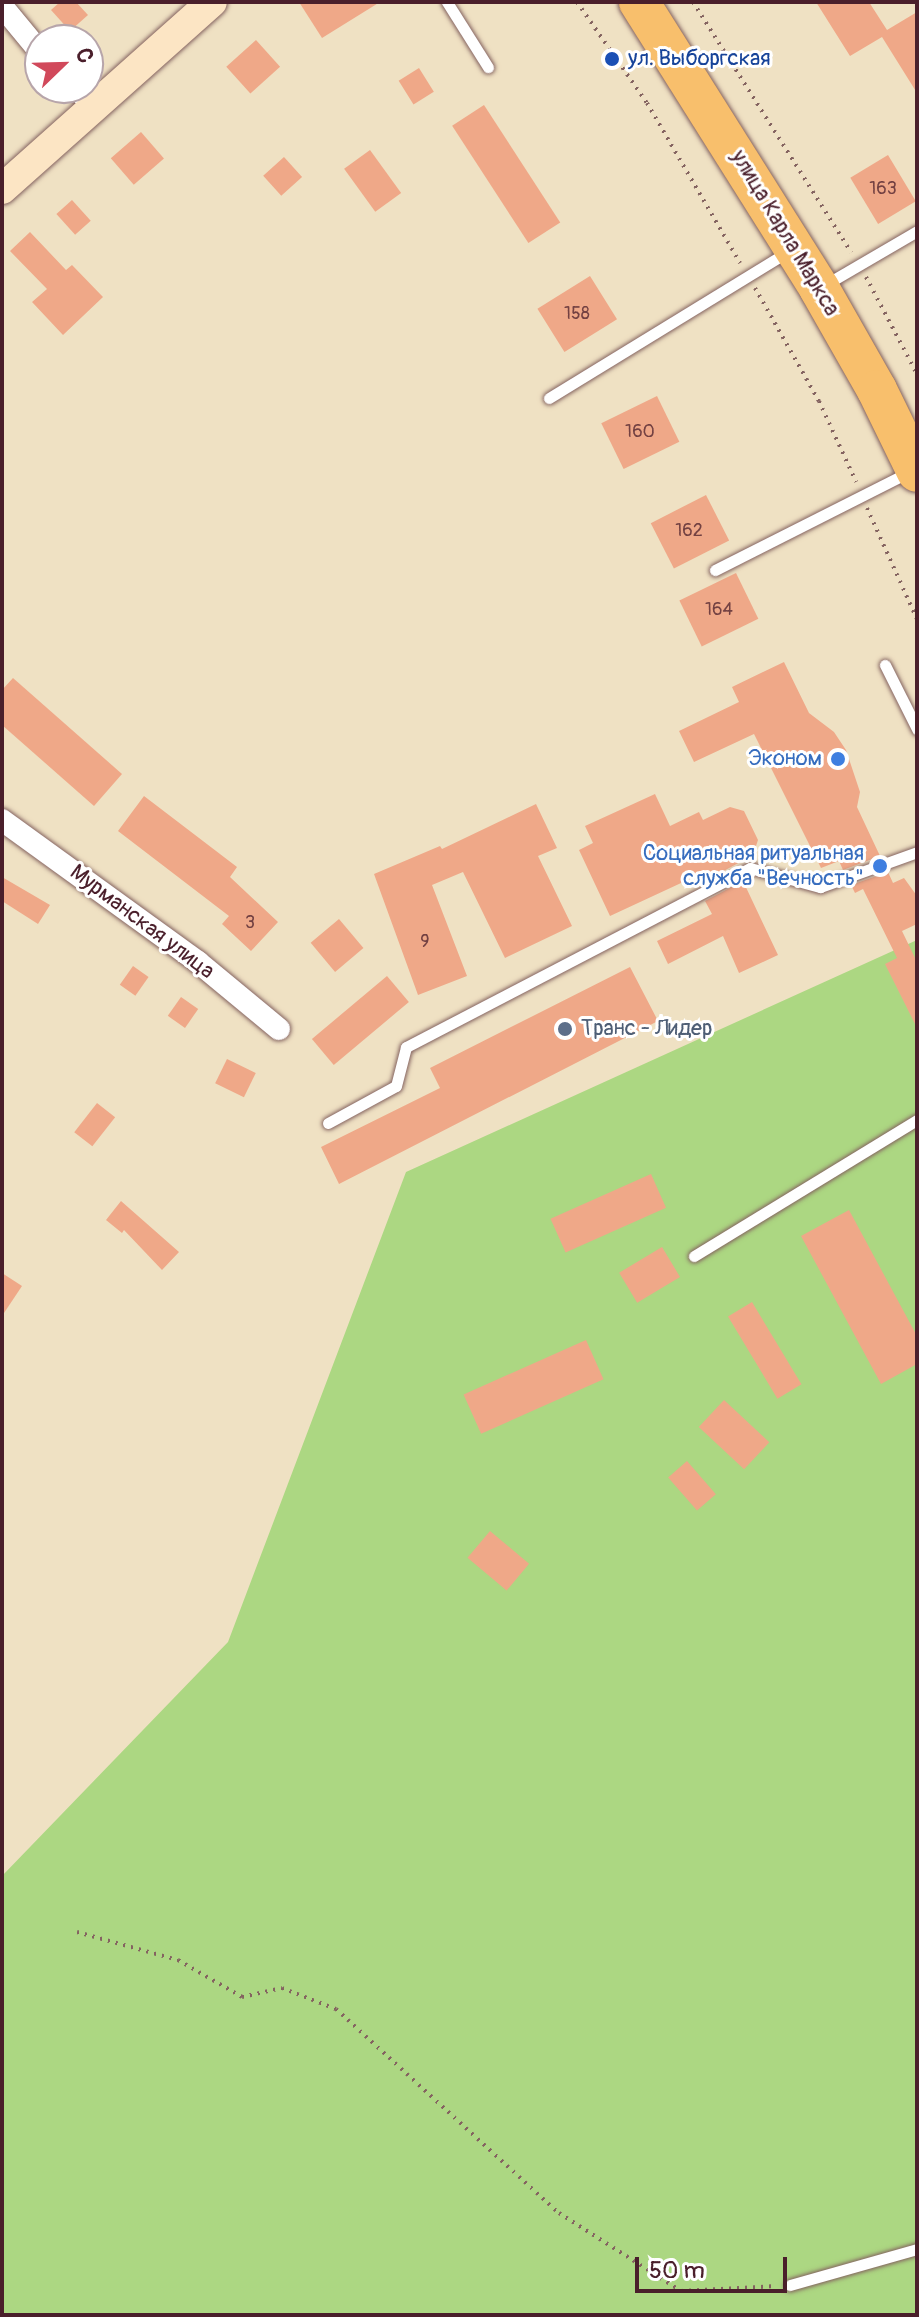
<!DOCTYPE html>
<html>
<head>
<meta charset="utf-8">
<style>
	body { margin:0 }
	#map { position:relative; width:919px; height:2317px; overflow:hidden; background:#efe1c3; font-family:Pangolin,sans-serif }
	div>[style] { position:absolute }
	[style*='--x'] { left:calc(var(--x)*1px); top:calc(var(--y)*1px); width:calc(var(--w)*1px); rotate:calc(var(--a)*1deg) }
	.green>* { inset:0; background:#acd782 }
	.building>* { inset:0; background:#efa888; transform-origin:0 0 }
	.path>* { height:4px; margin-top:-2px; transform-origin:0; background:repeating-linear-gradient(90deg,#846360 0 2px,transparent 0 8px) }
	.roads { filter:drop-shadow(0 0 2px #846360) drop-shadow(0 0 2px #846360) }
	.lane>* { height:11px; margin:-5.5px; padding:0 5.5px; transform-origin:5.5px; border-radius:5.5px; background:#fff }
	.street>* { height:22px; margin:-11px; padding:0 11px; transform-origin:11px; border-radius:11px; background:#fff }
	.secondary>* { height:30px; margin:-15px; padding:0 15px; transform-origin:15px; border-radius:15px; background:#fce5c4 }
	.highway>* { height:40px; margin:-20px; padding:0 20px; transform-origin:20px; border-radius:20px; background:#f8bf6c }
	.dots>* { width:22px; height:22px; translate:-50% -50%; box-sizing:border-box; border:4px solid #fff; border-radius:50% }
	span { translate:-50% -50%; white-space:nowrap; text-align:center; line-height:1.15; -webkit-text-stroke:6px #fff; paint-order:stroke }
	.number-label { font-size:18px; color:#734142 }
	.number-label span { -webkit-text-stroke-width:0 }
	.transit-label { font-size:22px; color:#164399 }
	.left { translate:0 -50%; text-align:left }
	.street-label { font-size:22px; color:#4a1f2b }
	.shop-label { font-size:22px; color:#366cbe }
	.right { translate:-100% -50%; text-align:right }
	.service-label { font-size:22px; color:#4e5e75 }
	.frame { position:absolute; inset:0; border:4px solid #4a1f2b; pointer-events:none }
	.north { position:absolute; left:24px; top:24px; width:80px; height:80px; box-sizing:border-box; background:#fff; border:2px solid #b7a5aa; border-radius:50%; rotate:67deg; font-size:22px; font-weight:700; line-height:32px; text-align:center; color:#4a1f2b }
	.north::after { content:''; display:block; margin:auto; width:28px; height:36px; background:#d1495b; clip-path:polygon(50% 0,100% 100%,50% 72%,0 100%) }
	.scale { position:absolute; left:635px; top:2257px; width:152px; height:36px; box-sizing:border-box; border:4px solid #4a1f2b; border-top:0; padding-left:10px; font-size:24px; line-height:28px; white-space:nowrap; color:#4a1f2b; -webkit-text-stroke:6px #fff; paint-order:stroke }
</style>
</head>
<body>
<div id="map">
	<div class="green">
		<div style="clip-path:polygon(917px 940px,917px 2315px,2px 2315px,2px 1876px,228px 1642px,406px 1172px)"></div>
	</div>
	<div class="building">
		<div style="clip-path:polygon(60px 2px,76px 2px,88px 15px,70px 31px,51px 10px)"></div>
		<div style="clip-path:polygon(299px 2px,380px 2px,322px 38px)"></div>
		<div style="clip-path:polygon(816px 2px,869px 2px,887px 30px,917px 12px,917px 93px,882px 37px,850px 56px)"></div>
		<div style="left:256px;top:40px;width:36px;height:40px;rotate:48deg"></div>
		<div style="left:419px;top:68px;width:28px;height:24px;rotate:58deg"></div>
		<div style="left:484px;top:105px;width:140px;height:38px;rotate:57deg"></div>
		<div style="left:141px;top:132px;width:35px;height:40px;rotate:49deg"></div>
		<div style="left:370px;top:150px;width:53px;height:32px;rotate:54deg"></div>
		<div style="left:888px;top:155px;width:54px;height:44px;rotate:59deg"></div>
		<div style="left:284px;top:157px;width:27px;height:28px;rotate:48deg"></div>
		<div style="left:72px;top:200px;width:28px;height:21px;rotate:48deg"></div>
		<div style="clip-path:polygon(30px 232px,66px 270px,72px 265px,103px 297px,63px 335px,32px 302px,47px 289px,10px 251px)"></div>
		<div style="left:590px;top:276px;width:51px;height:62px;rotate:58deg"></div>
		<div style="left:657px;top:396px;width:51px;height:62px;rotate:64deg"></div>
		<div style="left:706px;top:495px;width:51px;height:62px;rotate:63deg"></div>
		<div style="left:736px;top:573px;width:51px;height:63px;rotate:64deg"></div>
		<div style="clip-path:polygon(784px 662px,809px 713px,834px 732px,846px 750px,860px 792px,857px 807px,880px 856px,843px 870px,839px 861px,821px 868px,754px 734px,694px 762px,679px 731px,739px 702px,732px 687px)"></div>
		<div style="clip-path:polygon(13px 678px,122px 774px,94px 806px,2px 725px,2px 690px)"></div>
		<div style="clip-path:polygon(655px 794px,670px 826px,699px 812px,703px 820px,730px 807px,744px 811px,758px 840px,753px 855px,698px 885px,694px 877px,610px 916px,579px 850px,593px 843px,585px 826px)"></div>
		<div style="clip-path:polygon(144px 796px,237px 867px,230px 877px,278px 922px,251px 951px,222px 924px,229px 916px,118px 831px)"></div>
		<div style="clip-path:polygon(536px 804px,557px 848px,538px 856px,572px 926px,505px 958px,463px 872px,432px 885px,467px 976px,418px 995px,374px 874px,440px 846px,442px 849px)"></div>
		<div style="clip-path:polygon(888px 872px,893px 883px,904px 878px,917px 896px,917px 924px,902px 931px,917px 962px,917px 1028px,885px 964px,897px 958px,863px 889px,855px 893px,851px 885px)"></div>
		<div style="clip-path:polygon(2px 877px,50px 905px,38px 924px,2px 901px)"></div>
		<div style="clip-path:polygon(743px 881px,778px 955px,739px 973px,723px 936px,668px 964px,657px 941px,712px 914px,705px 901px)"></div>
		<div style="left:339px;top:919px;width:38px;height:37px;rotate:50deg"></div>
		<div style="left:133px;top:966px;width:19px;height:23px;rotate:35deg"></div>
		<div style="clip-path:polygon(630px 967px,658px 1021px,339px 1184px,321px 1147px,440px 1088px,430px 1068px)"></div>
		<div style="left:387px;top:976px;width:34px;height:98px;rotate:50deg"></div>
		<div style="left:181px;top:997px;width:21px;height:23px;rotate:35deg"></div>
		<div style="left:227px;top:1059px;width:32px;height:27px;rotate:26deg"></div>
		<div style="left:97px;top:1103px;width:23px;height:37px;rotate:38deg"></div>
		<div style="left:651px;top:1174px;width:37px;height:110px;rotate:66deg"></div>
		<div style="clip-path:polygon(121px 1201px,179px 1252px,162px 1270px,124px 1230px,122px 1233px,106px 1220px)"></div>
		<div style="clip-path:polygon(849px 1210px,917px 1336px,917px 1364px,881px 1384px,801px 1236px)"></div>
		<div style="left:662px;top:1247px;width:35px;height:50px;rotate:59deg"></div>
		<div style="clip-path:polygon(2px 1273px,22px 1286px,2px 1316px)"></div>
		<div style="left:752px;top:1302px;width:96px;height:28px;rotate:59deg"></div>
		<div style="left:586px;top:1340px;width:43px;height:134px;rotate:66deg"></div>
		<div style="left:724px;top:1400px;width:62px;height:37px;rotate:43deg"></div>
		<div style="left:687px;top:1461px;width:44px;height:25px;rotate:49deg"></div>
		<div style="left:490px;top:1531px;width:51px;height:35px;rotate:40deg"></div>
	</div>
	<div class="path">
		<div style="--x:577;--y:2;--w:123;--a:55.3"></div>
		<div style="--x:647;--y:103;--w:185;--a:59.8"></div>
		<div style="--x:693;--y:2;--w:296;--a:57.7"></div>
		<div style="--x:866;--y:277;--w:110;--a:62.3"></div>
		<div style="--x:755;--y:288;--w:130;--a:60.5"></div>
		<div style="--x:819;--y:401;--w:89;--a:65.4"></div>
		<div style="--x:867;--y:508;--w:122;--a:65.8"></div>
		<div style="--x:77;--y:1932;--w:105;--a:15.5"></div>
		<div style="--x:178;--y:1960;--w:74;--a:30"></div>
		<div style="--x:242;--y:1997;--w:41;--a:-12.7"></div>
		<div style="--x:282;--y:1988;--w:58;--a:21.3"></div>
		<div style="--x:336;--y:2009;--w:302;--a:42.5"></div>
		<div style="--x:559;--y:2213;--w:145;--a:32.6"></div>
		<div style="--x:681;--y:2291;--w:95;--a:-3"></div>
	</div>
	<div class="roads">
		<div class="lane">
			<div style="--x:447;--y:2;--w:77;--a:57.8"></div>
			<div style="--x:823;--y:286;--w:109;--a:-30.3"></div>
			<div style="--x:549;--y:398;--w:279;--a:-31.5"></div>
			<div style="--x:715;--y:570;--w:220;--a:-26.8"></div>
			<div style="--x:885;--y:665;--w:72;--a:63.4"></div>
			<div style="--x:328;--y:1123;--w:77;--a:-28.6"></div>
			<div style="--x:396;--y:1086;--w:40;--a:-75.6"></div>
			<div style="--x:406;--y:1047;--w:388;--a:-27.5"></div>
			<div style="--x:750;--y:868;--w:73;--a:15.2"></div>
			<div style="--x:820;--y:887;--w:103;--a:-19.8"></div>
			<div style="--x:694;--y:1256;--w:261;--a:-31.4"></div>
			<div style="--x:790;--y:2285;--w:132;--a:-15.8"></div>
		</div>
		<div class="street">
			<div style="--x:2;--y:6;--w:60;--a:50.4"></div>
			<div style="--x:76;--y:88;--w:27;--a:45"></div>
			<div style="--x:2;--y:820;--w:242;--a:35.9"></div>
			<div style="--x:198;--y:962;--w:105;--a:39.6"></div>
		</div>
		<div class="secondary">
			<div style="--x:2;--y:189;--w:281;--a:-41.7"></div>
		</div>
		<div class="highway">
			<div style="--x:639;--y:2;--w:338;--a:57.8"></div>
			<div style="--x:819;--y:288;--w:117;--a:60.4"></div>
			<div style="--x:877;--y:390;--w:91;--a:64"></div>
		</div>
	</div>
	<div class="dots">
		<div style="left:612px;top:59px;background:#1a4fb4"></div>
		<div style="left:838px;top:759px;background:#3f7fe0"></div>
		<div style="left:880px;top:866px;background:#3f7fe0"></div>
		<div style="left:565px;top:1029px;background:#5c6f8a"></div>
	</div>
	<div class="number-label">
		<span style="left:883px;top:189px">163</span>
		<span style="left:577px;top:314px">158</span>
		<span style="left:640px;top:432px">160</span>
		<span style="left:689px;top:531px">162</span>
		<span style="left:719px;top:610px">164</span>
		<span style="left:250px;top:923px">3</span>
		<span style="left:425px;top:942px">9</span>
	</div>
	<div class="transit-label">
		<span class="left" style="left:628px;top:59px">ул. Выборгская</span>
	</div>
	<div class="street-label">
		<span style="left:785px;top:233px;rotate:59deg">улица Карла Маркса</span>
		<span style="left:142px;top:922px;rotate:37deg">Мурманская улица</span>
	</div>
	<div class="shop-label">
		<span class="right" style="left:822px;top:759px">Эконом</span>
		<span class="right" style="left:864px;top:866px">Социальная ритуальная<br>служба "Вечность"</span>
	</div>
	<div class="service-label">
		<span class="left" style="left:581px;top:1029px">Транс - Лидер</span>
	</div>
	<div class="frame"></div>
	<div class="north">С</div>
	<div class="scale">50 m</div>
</div>
</body>
</html>
